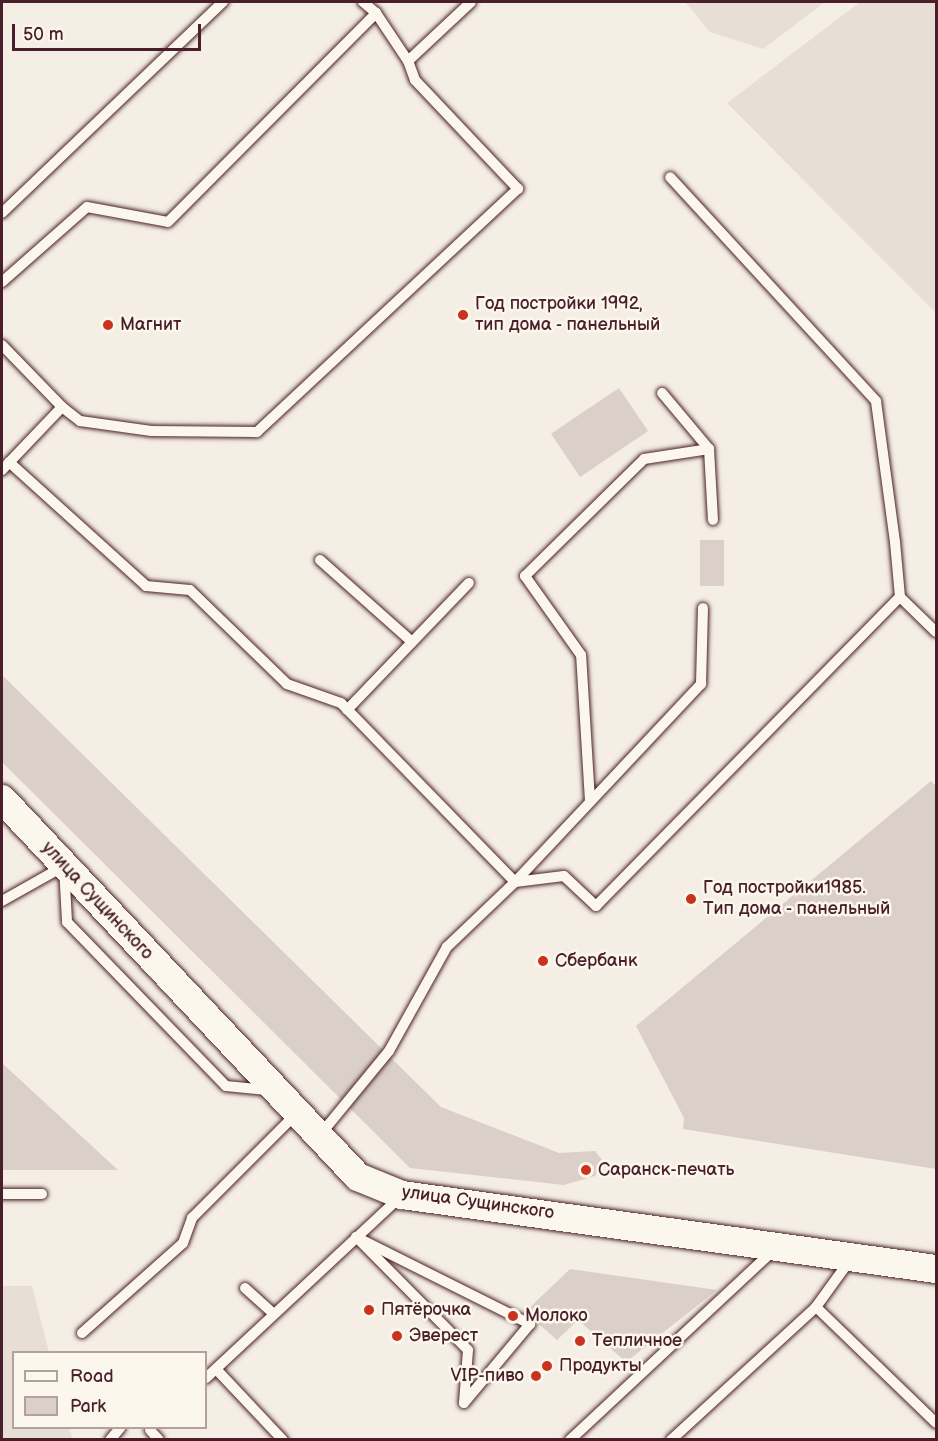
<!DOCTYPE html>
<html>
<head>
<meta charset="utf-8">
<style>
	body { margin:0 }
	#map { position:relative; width:938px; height:1441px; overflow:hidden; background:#f4eee4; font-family:"Balsamiq Sans",sans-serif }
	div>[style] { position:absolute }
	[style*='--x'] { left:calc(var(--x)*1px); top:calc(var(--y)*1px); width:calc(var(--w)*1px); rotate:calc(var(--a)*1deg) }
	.built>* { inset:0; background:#e7dfd6 }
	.green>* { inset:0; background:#dbd0c9; transform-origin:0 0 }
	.roads { filter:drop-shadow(0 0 2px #4a1f2b) drop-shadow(0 0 2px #4a1f2b) }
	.lane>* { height:10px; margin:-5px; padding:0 5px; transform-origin:5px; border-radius:5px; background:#fbf7ec }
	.secondary>* { height:28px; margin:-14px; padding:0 14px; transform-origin:14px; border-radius:14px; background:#fbf7ec }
	.dots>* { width:16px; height:16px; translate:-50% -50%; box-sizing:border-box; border:3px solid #fbf7ec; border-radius:50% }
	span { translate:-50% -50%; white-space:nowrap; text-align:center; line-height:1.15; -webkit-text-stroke:5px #fbf7ec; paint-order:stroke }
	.poi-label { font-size:18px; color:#4a1f2b }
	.left { translate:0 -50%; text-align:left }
	.right { translate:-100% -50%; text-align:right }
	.street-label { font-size:18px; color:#4a1f2b }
	.frame { position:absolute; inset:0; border:3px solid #4a1f2b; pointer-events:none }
	.legend { position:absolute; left:12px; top:1351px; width:195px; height:78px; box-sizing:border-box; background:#fbf7ec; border:2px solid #b4a19f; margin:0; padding:8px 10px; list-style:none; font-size:18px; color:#4a1f2b }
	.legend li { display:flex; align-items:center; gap:12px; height:30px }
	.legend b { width:30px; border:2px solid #b4a19f }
	.scale { position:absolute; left:12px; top:24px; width:189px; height:27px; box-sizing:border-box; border:3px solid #4a1f2b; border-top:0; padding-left:8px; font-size:18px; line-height:21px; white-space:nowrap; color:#4a1f2b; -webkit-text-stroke:4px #fbf7ec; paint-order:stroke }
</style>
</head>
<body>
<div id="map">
	<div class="built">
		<div style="clip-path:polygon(685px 2px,825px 2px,763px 49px,710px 32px)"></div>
		<div style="clip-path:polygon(860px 2px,936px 2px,936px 313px,727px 103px)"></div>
		<div style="clip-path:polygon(2px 1286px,32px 1286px,49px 1352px,14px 1352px,14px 1428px,69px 1428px,73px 1439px,2px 1439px)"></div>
	</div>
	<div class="green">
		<div style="left:619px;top:388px;width:52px;height:82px;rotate:56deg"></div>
		<div style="left:724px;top:540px;width:46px;height:24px;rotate:90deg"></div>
		<div style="clip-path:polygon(2px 675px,441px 1107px,559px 1153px,595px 1151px,602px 1160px,595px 1176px,564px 1185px,410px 1168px,2px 762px)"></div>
		<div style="clip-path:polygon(931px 781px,936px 786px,936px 1169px,683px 1129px,684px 1118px,636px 1026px)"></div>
		<div style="clip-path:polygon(2px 1063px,118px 1170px,2px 1170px)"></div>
		<div style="clip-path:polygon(570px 1269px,717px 1290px,626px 1362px,578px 1320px,557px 1340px,525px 1312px)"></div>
	</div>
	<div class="roads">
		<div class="lane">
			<div style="--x:363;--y:2;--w:17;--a:40"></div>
			<div style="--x:376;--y:13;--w:58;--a:56.3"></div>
			<div style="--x:408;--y:61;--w:86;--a:-43.1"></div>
			<div style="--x:2;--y:213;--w:306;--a:-43.7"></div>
			<div style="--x:2;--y:282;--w:113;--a:-41.4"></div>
			<div style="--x:87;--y:207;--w:82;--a:10.5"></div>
			<div style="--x:168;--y:222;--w:295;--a:-45.1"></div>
			<div style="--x:2;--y:345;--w:86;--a:45.9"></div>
			<div style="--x:62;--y:407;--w:23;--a:38"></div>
			<div style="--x:80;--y:421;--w:72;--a:8"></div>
			<div style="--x:151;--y:431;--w:106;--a:0.5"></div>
			<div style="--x:257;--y:432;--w:357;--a:-43"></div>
			<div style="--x:518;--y:189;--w:150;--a:-133.4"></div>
			<div style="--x:415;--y:80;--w:20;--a:-110"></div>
			<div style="--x:709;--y:449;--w:71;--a:86.8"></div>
			<div style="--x:9;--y:462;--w:185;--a:42.1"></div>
			<div style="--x:146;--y:586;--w:44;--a:5.2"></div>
			<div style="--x:190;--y:590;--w:135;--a:44.1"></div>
			<div style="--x:287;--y:684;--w:57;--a:19.4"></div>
			<div style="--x:341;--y:703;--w:250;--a:45.8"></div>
			<div style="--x:515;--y:882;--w:49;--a:-7"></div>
			<div style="--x:564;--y:876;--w:44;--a:43.2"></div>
			<div style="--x:596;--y:906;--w:433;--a:-45.5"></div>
			<div style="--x:900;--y:597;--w:55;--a:-95.2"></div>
			<div style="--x:895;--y:542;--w:142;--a:-97.7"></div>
			<div style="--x:876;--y:401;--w:304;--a:-132.6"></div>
			<div style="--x:2;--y:470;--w:87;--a:-46.4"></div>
			<div style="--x:320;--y:560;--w:123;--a:41.7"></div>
			<div style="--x:900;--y:597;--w:50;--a:44.2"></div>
			<div style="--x:347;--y:710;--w:176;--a:-46.2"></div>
			<div style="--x:590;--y:801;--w:146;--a:-93.5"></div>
			<div style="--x:581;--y:655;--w:97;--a:-125.3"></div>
			<div style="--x:525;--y:576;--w:167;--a:-44.5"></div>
			<div style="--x:644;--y:459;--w:66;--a:-8.7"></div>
			<div style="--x:709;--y:449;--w:73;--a:-130"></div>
			<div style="--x:2;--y:901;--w:71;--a:-29.4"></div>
			<div style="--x:64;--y:866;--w:56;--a:86.9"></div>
			<div style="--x:67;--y:922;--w:228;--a:45.9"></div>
			<div style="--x:226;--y:1086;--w:41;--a:5.6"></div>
			<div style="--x:320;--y:1135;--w:109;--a:-50.6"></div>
			<div style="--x:389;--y:1051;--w:119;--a:-60.9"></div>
			<div style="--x:447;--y:947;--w:94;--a:-43.7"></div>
			<div style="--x:515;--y:882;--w:272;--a:-46.8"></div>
			<div style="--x:701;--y:684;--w:76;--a:-88.5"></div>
			<div style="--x:2;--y:1194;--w:40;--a:0"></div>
			<div style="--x:356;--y:1237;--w:195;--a:26.6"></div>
			<div style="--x:530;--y:1324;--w:103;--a:129.9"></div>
			<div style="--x:464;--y:1403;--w:53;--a:-85.7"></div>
			<div style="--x:468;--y:1350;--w:159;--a:-134.7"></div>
			<div style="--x:245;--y:1288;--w:39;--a:42"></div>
			<div style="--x:816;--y:1307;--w:167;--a:44"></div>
			<div style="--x:82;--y:1333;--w:135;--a:-41.7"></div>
			<div style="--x:183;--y:1243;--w:27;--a:-70"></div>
			<div style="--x:192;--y:1218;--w:147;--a:-45"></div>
			<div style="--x:216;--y:1369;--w:98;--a:46.7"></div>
			<div style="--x:206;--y:1378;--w:267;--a:-43"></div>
			<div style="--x:150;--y:1430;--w:13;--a:48"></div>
			<div style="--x:110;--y:1440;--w:16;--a:-50"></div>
			<div style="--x:570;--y:1440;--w:279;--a:-43"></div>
			<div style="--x:671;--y:1440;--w:197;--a:-42.5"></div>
			<div style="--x:816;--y:1307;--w:58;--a:-54.1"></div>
		</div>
		<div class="secondary">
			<div style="--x:2;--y:799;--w:519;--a:46.72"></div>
			<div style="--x:358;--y:1177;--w:48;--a:22.2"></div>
			<div style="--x:402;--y:1195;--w:539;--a:7.89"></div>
		</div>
	</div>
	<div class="dots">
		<div style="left:463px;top:315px;background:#c8321e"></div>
		<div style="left:108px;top:325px;background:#c8321e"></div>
		<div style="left:691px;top:899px;background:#c8321e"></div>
		<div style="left:543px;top:961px;background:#c8321e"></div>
		<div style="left:586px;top:1170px;background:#c8321e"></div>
		<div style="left:369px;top:1310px;background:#c8321e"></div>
		<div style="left:513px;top:1316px;background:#c8321e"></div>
		<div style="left:397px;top:1336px;background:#c8321e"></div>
		<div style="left:580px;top:1341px;background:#c8321e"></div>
		<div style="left:547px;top:1366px;background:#c8321e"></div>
		<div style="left:536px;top:1376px;background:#c8321e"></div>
	</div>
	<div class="poi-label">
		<span class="left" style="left:475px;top:315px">Год постройки 1992,<br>тип дома - панельный</span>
		<span class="left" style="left:120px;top:325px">Магнит</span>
		<span class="left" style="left:703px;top:899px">Год постройки1985.<br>Тип дома - панельный</span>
		<span class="left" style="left:555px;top:961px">Сбербанк</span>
		<span class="left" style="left:598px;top:1170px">Саранск-печать</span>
		<span class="left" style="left:381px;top:1310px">Пятёрочка</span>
		<span class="left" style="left:525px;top:1316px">Молоко</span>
		<span class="left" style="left:409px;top:1336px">Эверест</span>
		<span class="left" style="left:592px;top:1341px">Тепличное</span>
		<span class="left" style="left:559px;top:1366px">Продукты</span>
		<span class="right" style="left:524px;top:1376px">VIP-пиво</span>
	</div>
	<div class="street-label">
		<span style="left:97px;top:901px;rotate:47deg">улица Сущинского</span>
		<span style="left:478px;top:1203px;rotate:8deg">улица Сущинского</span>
	</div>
	<div class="frame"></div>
	<ul class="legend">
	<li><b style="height:8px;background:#fbf7ec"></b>Road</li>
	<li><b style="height:16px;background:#dbd0c9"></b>Park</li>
	</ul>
	<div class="scale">50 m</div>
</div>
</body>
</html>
